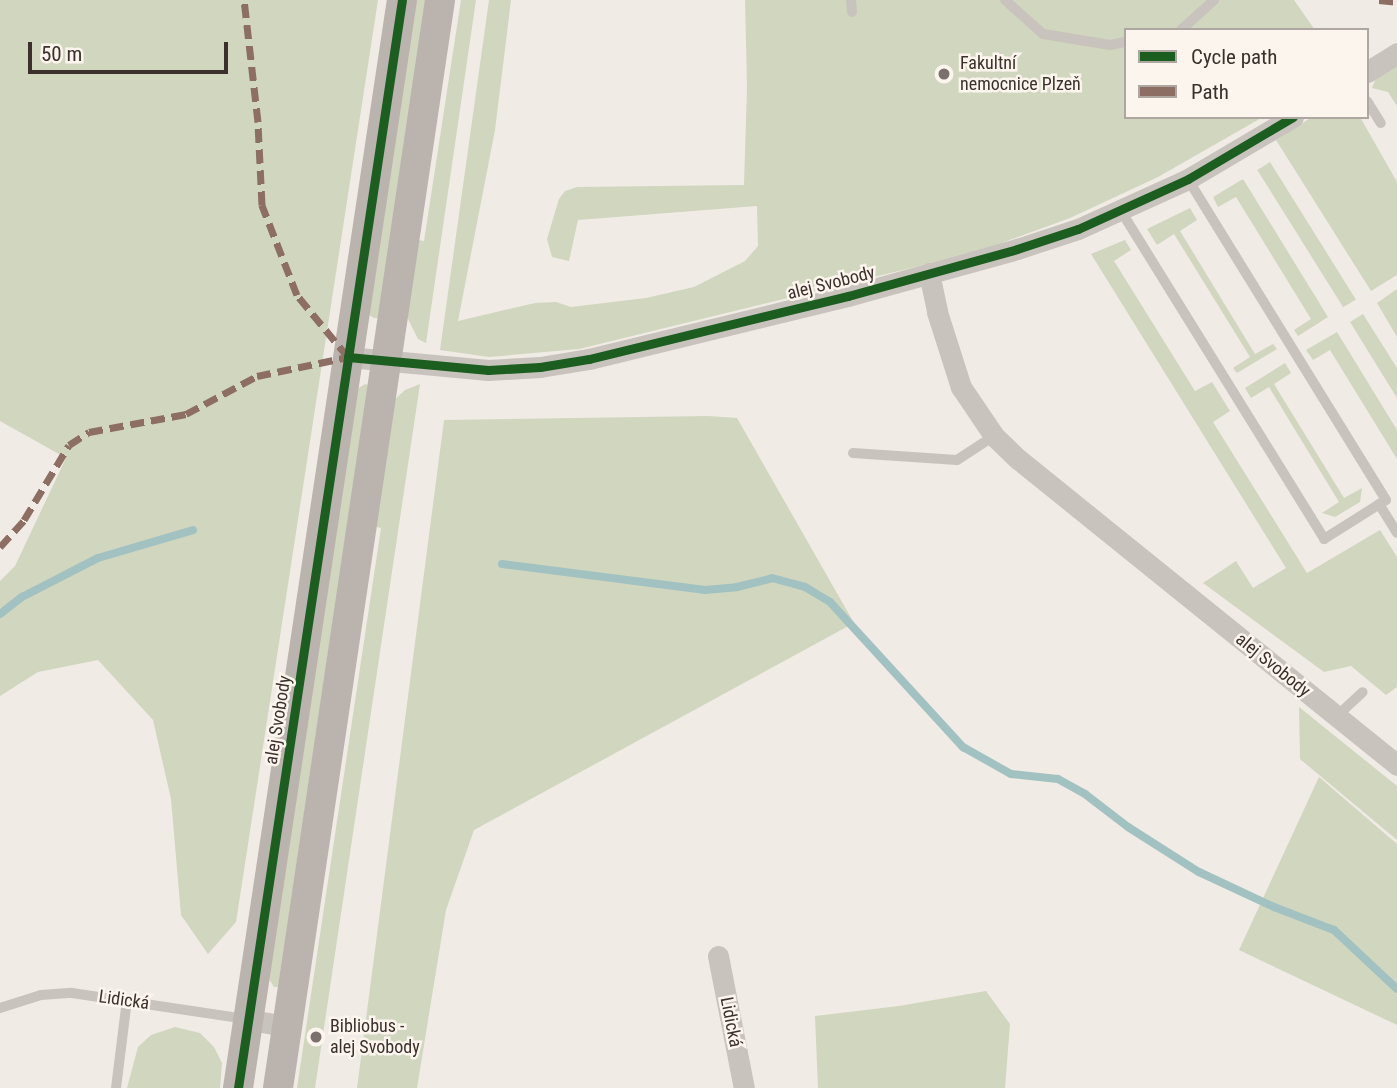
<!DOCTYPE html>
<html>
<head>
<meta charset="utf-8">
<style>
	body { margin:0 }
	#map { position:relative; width:1397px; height:1088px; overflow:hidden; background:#f0ebe5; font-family:"Roboto Condensed",sans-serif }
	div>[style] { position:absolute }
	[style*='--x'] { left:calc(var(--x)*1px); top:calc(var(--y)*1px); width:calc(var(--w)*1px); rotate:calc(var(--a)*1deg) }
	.green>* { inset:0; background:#d1d6bf; transform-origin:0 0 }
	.stream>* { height:8px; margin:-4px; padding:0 4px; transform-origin:4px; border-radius:4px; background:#a1c2c1 }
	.lane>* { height:10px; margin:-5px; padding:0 5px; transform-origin:5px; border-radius:5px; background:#c9c3be }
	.street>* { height:21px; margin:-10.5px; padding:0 10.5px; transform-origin:10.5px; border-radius:10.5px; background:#c9c3be }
	.secondary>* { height:30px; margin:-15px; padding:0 15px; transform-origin:15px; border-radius:15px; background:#bab3ae }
	.quiet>* { height:7px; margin-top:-3.5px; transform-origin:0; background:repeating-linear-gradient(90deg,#8d6e63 0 14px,transparent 0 21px) }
	.cycleway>* { height:9px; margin:-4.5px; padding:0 4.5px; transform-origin:4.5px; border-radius:4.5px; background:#1b5e20 }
	.dots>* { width:19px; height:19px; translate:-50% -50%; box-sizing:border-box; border:4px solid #fbf5ee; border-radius:50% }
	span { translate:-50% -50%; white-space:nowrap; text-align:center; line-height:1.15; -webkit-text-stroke:5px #fbf5ee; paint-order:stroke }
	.poi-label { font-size:18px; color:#3b302b }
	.left { translate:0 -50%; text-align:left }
	.street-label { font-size:18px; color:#3b302b }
	.legend { position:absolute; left:1124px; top:28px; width:245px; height:91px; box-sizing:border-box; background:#fbf5ee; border:2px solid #aea6a0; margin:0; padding:9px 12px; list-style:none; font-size:21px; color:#3b302b }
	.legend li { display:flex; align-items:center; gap:14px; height:35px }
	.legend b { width:35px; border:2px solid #aea6a0 }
	.scale { position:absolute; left:28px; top:42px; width:200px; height:32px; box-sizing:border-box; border:4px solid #3b302b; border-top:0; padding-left:9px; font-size:21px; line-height:24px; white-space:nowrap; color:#3b302b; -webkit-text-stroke:5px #fbf5ee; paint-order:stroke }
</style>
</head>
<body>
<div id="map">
	<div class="green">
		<div style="clip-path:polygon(0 0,378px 0,236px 922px,208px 954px,181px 915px,171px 799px,153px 720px,98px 660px,38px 672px,0 696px,0 581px,15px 566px,66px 458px,0 421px)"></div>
		<div style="clip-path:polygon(415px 0,429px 0,378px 318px,374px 318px,369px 315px)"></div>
		<div style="clip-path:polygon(461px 0,476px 0,426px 343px,418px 339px,404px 311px,409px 239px,424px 241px)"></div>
		<div style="clip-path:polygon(489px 0,511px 0,495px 130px,458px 321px,535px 303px,556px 302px,571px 307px,646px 298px,694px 287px,745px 261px,758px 246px,757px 206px,578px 220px,569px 261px,552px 257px,547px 239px,559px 199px,565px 191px,577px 187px,744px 185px,747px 87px,745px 0,1294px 0,1315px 30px,1126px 30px,1126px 117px,1263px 117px,1158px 177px,1070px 218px,999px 244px,915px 267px,579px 349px,489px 357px,440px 350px)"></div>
		<div style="clip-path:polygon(1397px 65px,1397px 106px,1388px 92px,1372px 88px,1376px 78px)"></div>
		<div style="clip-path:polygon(1312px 117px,1360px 117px,1397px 182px,1397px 275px,1371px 291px,1276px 140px)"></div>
		<div style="left:1270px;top:162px;width:162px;height:15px;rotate:58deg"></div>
		<div style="clip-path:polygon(1243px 179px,1328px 317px,1298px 336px,1294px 330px,1311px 319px,1236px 197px,1218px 207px,1213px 197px)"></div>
		<div style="clip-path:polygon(1190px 208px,1197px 220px,1180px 231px,1255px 354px,1273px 344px,1277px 349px,1237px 373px,1233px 368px,1250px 357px,1174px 234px,1157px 245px,1147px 229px)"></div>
		<div style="clip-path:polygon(1125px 240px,1131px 250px,1114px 261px,1195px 391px,1212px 382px,1230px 411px,1213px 422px,1307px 573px,1380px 530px,1397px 557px,1397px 687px,1386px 695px,1351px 666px,1324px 672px,1203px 583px,1236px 561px,1253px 588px,1286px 568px,1091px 254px)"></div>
		<div style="clip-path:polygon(1397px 289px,1397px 337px,1377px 303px)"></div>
		<div style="clip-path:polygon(1363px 314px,1397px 368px,1397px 398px,1350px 322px)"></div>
		<div style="clip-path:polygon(1337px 332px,1397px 430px,1397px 459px,1330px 350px,1313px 360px,1306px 350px)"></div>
		<div style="clip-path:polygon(1285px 363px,1291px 373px,1274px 384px,1344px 498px,1362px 488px,1360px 502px,1335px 517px,1322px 513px,1339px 502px,1269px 387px,1251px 398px,1245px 388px)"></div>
		<div style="clip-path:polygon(365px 384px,368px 385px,278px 987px,274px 987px,269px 979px,357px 389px)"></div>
		<div style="clip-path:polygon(420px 384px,315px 1088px,297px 1088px,381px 528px,366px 525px,391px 403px,405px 390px)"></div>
		<div style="clip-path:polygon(708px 416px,737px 418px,854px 623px,474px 830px,446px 910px,417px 1088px,357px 1088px,444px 420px)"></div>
		<div style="clip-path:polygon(1299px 707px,1397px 786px,1397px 840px,1300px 759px)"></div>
		<div style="clip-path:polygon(1319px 777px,1397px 844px,1397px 1025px,1239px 950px)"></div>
		<div style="clip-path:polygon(986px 991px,1010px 1024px,1005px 1088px,818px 1088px,815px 1016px,899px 1006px)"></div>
		<div style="clip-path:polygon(175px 1027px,200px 1033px,214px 1047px,222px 1063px,220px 1088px,127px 1088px,138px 1047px,151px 1035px)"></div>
	</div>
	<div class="stream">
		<div style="--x:502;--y:564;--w:205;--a:7.3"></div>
		<div style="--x:705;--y:590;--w:32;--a:-5"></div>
		<div style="--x:737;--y:587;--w:36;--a:-14"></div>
		<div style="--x:772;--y:578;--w:34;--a:15"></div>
		<div style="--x:805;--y:587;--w:29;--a:31"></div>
		<div style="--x:830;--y:602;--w:197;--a:47.5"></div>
		<div style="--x:963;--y:747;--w:55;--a:29.4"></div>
		<div style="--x:1011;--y:774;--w:47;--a:6.1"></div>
		<div style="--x:1058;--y:779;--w:31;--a:29"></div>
		<div style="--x:1085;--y:794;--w:54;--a:37.5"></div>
		<div style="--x:1128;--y:827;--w:84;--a:32.4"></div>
		<div style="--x:1199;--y:872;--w:83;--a:25"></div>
		<div style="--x:1274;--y:907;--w:64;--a:21"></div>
		<div style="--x:1334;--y:930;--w:86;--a:43.1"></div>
		<div style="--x:0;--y:614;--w:28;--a:-38"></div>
		<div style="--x:22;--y:597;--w:85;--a:-27.2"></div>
		<div style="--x:98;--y:558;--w:99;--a:-16.4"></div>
	</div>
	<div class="lane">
		<div style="--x:851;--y:0;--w:12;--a:85"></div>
		<div style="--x:1005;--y:0;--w:51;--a:41.8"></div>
		<div style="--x:1043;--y:34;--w:68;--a:9.3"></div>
		<div style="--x:1110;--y:45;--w:16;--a:-11"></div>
		<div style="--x:1181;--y:30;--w:45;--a:-42.3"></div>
		<div style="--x:1367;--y:101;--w:26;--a:58"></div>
		<div style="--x:1121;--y:211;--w:386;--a:58.2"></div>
		<div style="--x:1324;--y:539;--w:73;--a:-32.2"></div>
		<div style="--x:1386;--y:500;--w:377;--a:-121.7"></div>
		<div style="--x:853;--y:453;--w:104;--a:3.9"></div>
		<div style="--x:957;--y:460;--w:44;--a:-33"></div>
		<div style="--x:1379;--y:504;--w:34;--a:58"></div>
		<div style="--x:1337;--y:716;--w:35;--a:-43"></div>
		<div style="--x:0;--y:1008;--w:43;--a:-17.6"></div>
		<div style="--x:41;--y:995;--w:31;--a:-4"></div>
		<div style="--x:72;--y:993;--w:175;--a:8.5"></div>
		<div style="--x:116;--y:1088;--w:89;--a:-82.9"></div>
	</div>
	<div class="street">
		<div style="--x:1367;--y:72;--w:36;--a:-32"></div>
		<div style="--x:929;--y:273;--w:40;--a:78"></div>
		<div style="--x:937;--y:312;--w:79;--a:72.3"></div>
		<div style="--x:961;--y:387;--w:59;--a:56"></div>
		<div style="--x:994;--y:436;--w:33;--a:44"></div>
		<div style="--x:1018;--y:459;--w:487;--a:38.9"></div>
		<div style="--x:348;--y:357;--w:141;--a:5.3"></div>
		<div style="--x:488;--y:370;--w:52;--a:-3.3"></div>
		<div style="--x:540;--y:367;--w:50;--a:-9.3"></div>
		<div style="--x:589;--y:359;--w:267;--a:-13.7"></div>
		<div style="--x:848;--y:296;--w:175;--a:-15.5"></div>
		<div style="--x:1017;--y:249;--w:64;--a:-18.2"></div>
		<div style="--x:1078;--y:229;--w:121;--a:-24.4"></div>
		<div style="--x:1188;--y:179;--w:122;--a:-30.6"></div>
		<div style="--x:718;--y:956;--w:135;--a:78.9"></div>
		<div style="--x:249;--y:1020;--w:37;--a:9"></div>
	</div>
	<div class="secondary">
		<div style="--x:238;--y:1088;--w:1100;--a:-81.43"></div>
		<div style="--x:278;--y:1088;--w:1100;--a:-81.53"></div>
	</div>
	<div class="quiet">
		<div style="--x:1379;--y:0;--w:18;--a:6"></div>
		<div style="--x:0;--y:547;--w:36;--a:-48"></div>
		<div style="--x:24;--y:520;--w:87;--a:-59"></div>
		<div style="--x:69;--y:445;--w:24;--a:-33"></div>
		<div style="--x:89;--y:432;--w:99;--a:-10.5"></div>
		<div style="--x:186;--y:414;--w:81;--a:-28.2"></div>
		<div style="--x:257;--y:376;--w:93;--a:-11.8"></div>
		<div style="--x:348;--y:357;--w:80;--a:-129.4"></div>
		<div style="--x:297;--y:295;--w:97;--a:-111.3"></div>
		<div style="--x:262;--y:205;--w:83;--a:-92.8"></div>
		<div style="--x:258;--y:122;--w:123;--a:-96.5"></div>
	</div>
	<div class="cycleway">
		<div style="--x:348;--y:357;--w:141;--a:5.3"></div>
		<div style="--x:488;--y:370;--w:52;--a:-3.3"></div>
		<div style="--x:540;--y:367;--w:50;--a:-9.3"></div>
		<div style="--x:589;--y:359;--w:267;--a:-13.7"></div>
		<div style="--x:848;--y:296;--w:175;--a:-15.5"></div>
		<div style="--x:1017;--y:249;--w:64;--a:-18.2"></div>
		<div style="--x:1078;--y:229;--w:121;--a:-24.4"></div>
		<div style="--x:1188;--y:179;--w:122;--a:-30.6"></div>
		<div style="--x:238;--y:1088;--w:1100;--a:-81.43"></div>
	</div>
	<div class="dots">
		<div style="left:944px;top:74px;background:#7a716c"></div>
		<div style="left:316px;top:1037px;background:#7a716c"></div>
	</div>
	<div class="poi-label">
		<span class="left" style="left:960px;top:74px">Fakultní<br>nemocnice Plzeň</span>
		<span class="left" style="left:330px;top:1037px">Bibliobus -<br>alej Svobody</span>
	</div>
	<div class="street-label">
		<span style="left:831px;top:283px;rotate:-14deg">alej Svobody</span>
		<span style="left:1273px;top:665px;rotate:39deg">alej Svobody</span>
		<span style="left:278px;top:720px;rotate:-81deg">alej Svobody</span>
		<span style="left:124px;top:1000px;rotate:8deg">Lidická</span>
		<span style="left:731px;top:1022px;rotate:79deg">Lidická</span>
	</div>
	<ul class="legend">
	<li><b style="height:9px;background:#1b5e20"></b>Cycle path</li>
	<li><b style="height:9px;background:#8d6e63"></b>Path</li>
	</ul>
	<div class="scale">50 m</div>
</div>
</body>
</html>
